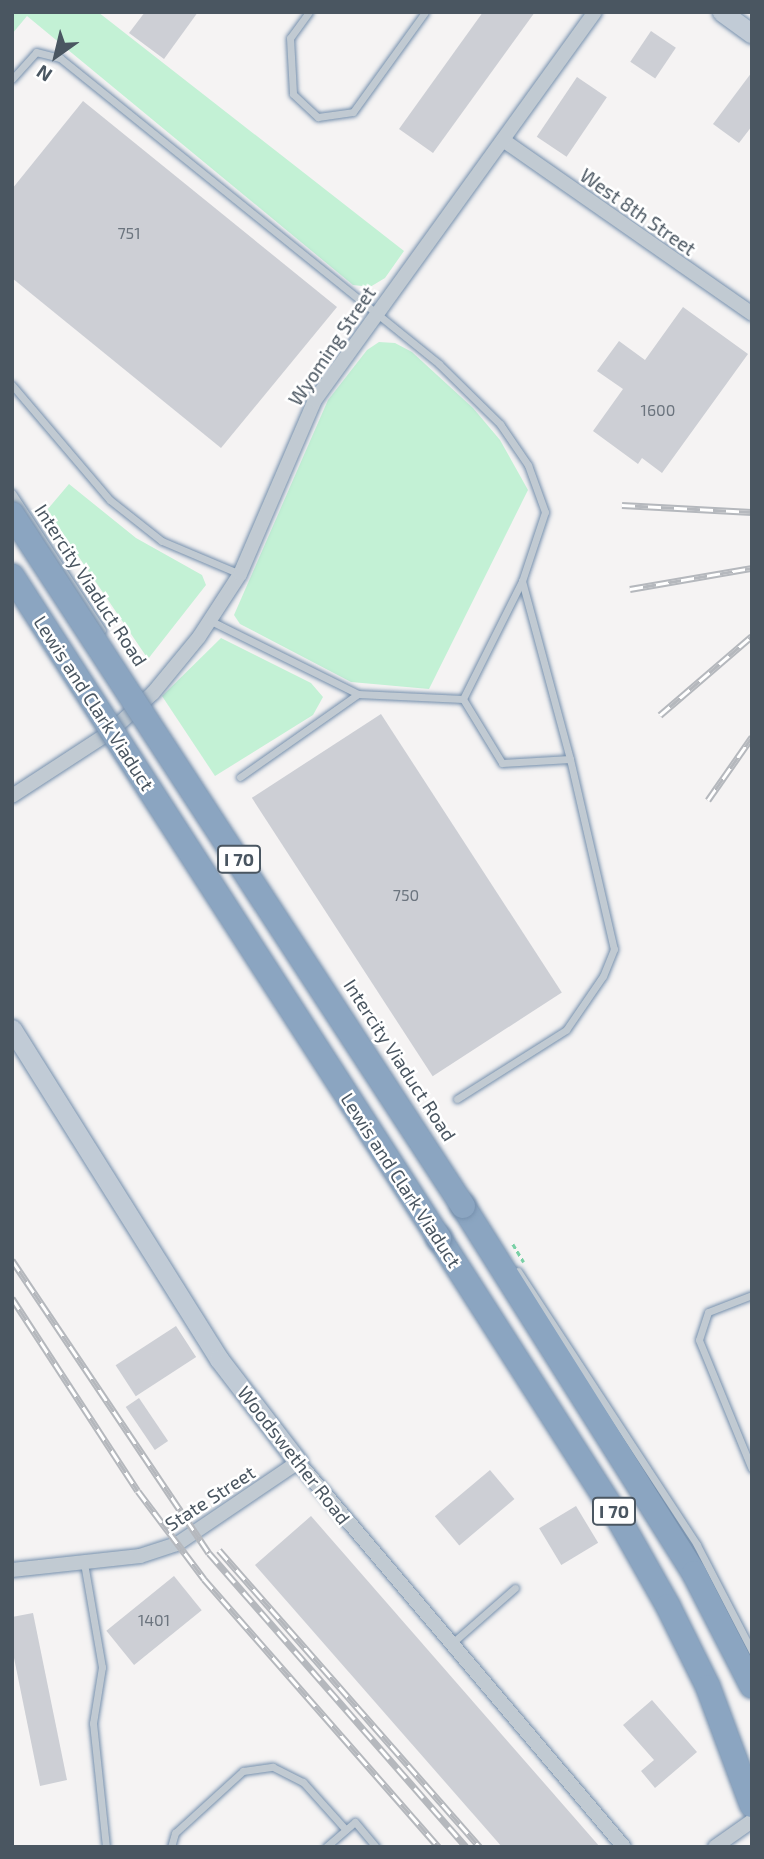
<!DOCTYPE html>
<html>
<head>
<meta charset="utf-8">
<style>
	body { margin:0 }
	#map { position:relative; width:764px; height:1859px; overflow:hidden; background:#f5f3f3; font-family:"Exo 2",sans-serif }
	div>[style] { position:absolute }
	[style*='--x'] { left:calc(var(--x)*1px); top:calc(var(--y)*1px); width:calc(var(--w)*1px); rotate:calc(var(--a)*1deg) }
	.green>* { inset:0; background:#c3f1d5 }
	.building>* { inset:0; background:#cdcfd5; transform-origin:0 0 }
	.path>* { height:2.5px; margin-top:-1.25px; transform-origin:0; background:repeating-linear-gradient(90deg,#7ad0a6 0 5px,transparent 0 8.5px) }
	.roads { filter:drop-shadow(0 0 2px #7690ad) drop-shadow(0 0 2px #7690ad) }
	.lane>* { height:7px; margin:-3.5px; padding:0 3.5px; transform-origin:3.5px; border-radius:3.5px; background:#c1cad2 }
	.street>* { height:14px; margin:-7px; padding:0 7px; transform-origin:7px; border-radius:7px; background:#c1cad2 }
	.secondary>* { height:19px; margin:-9.5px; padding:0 9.5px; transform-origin:9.5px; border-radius:9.5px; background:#c1cbd6 }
	.highway>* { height:24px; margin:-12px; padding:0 12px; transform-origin:12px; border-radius:12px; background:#8ba5c1 }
	.rail>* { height:7px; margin-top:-3.5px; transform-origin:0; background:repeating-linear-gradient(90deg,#fff 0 13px,#b5b8bd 0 26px); box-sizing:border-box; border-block:2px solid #b5b8bd }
	.bridges { filter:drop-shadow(0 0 2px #7690ad) drop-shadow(0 0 2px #7690ad) }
	.highway-bridge>* { height:24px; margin:-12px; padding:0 12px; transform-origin:12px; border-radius:12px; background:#8ba5c1 }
	span { translate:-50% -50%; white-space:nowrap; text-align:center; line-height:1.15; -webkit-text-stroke:5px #fff; paint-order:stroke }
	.number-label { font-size:16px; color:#6b747e }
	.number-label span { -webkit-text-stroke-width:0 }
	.shield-label span { padding:2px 5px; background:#fff; border:2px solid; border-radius:5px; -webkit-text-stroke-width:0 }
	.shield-label { font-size:18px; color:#4a5661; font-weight:700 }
	.street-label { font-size:19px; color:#4a5661 }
	.frame { position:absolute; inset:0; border:14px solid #4a5661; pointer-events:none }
	.north { position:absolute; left:21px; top:21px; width:70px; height:70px; -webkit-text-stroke:5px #fff; paint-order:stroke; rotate:214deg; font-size:19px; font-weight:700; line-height:28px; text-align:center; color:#4a5661 }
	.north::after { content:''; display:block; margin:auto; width:24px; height:32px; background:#4a5661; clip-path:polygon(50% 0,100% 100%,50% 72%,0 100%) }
</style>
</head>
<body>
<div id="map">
	<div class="green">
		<div style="clip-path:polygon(12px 12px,98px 12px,404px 251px,385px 278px,370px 287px,353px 285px,27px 16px,12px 34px)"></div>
		<div style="clip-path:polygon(379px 342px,395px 343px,412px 352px,473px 408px,500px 440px,528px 490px,429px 689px,351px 682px,240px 624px,234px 615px,328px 400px,367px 350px)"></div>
		<div style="clip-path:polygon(69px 484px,136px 538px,202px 575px,206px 585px,148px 659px,47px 510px)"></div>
		<div style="clip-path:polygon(221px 638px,311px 683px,323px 697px,313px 715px,215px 776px,162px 696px)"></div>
	</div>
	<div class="building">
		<div style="clip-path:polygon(145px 12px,198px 12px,164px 59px,129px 33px)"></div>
		<div style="clip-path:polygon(483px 12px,535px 12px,433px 153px,399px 129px)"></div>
		<div style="left:651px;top:31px;width:30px;height:37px;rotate:34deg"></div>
		<div style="clip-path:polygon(752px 72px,752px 126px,739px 143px,713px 124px)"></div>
		<div style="left:577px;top:77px;width:36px;height:72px;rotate:34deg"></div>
		<div style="clip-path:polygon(83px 101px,337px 307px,221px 448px,12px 278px,12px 189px)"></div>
		<div style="clip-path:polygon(683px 307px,748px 354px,662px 473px,642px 458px,638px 464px,593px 431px,623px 389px,597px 371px,619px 341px,645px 360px)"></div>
		<div style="left:381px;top:714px;width:332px;height:154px;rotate:57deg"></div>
		<div style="left:176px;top:1326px;width:37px;height:72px;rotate:57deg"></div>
		<div style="left:139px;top:1398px;width:52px;height:16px;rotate:56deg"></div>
		<div style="left:490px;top:1470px;width:38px;height:72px;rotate:50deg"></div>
		<div style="left:576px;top:1506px;width:43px;height:43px;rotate:59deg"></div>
		<div style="clip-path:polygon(311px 1516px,600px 1847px,502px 1847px,255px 1565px)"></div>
		<div style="left:174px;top:1576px;width:44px;height:87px;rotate:51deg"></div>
		<div style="clip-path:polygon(33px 1613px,67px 1780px,40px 1786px,12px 1648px,12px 1617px)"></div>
		<div style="clip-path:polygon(652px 1700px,697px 1752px,655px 1788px,641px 1771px,654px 1760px,623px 1725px)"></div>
	</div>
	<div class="path">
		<div style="--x:513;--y:1244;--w:21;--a:59"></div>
	</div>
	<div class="roads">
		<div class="lane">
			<div style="--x:309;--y:12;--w:32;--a:126"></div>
			<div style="--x:290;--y:38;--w:56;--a:86.9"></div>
			<div style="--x:293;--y:94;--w:34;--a:43"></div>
			<div style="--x:318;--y:117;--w:35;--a:-8"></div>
			<div style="--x:353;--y:112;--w:123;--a:-54.2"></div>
			<div style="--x:12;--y:79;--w:36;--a:-48"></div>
			<div style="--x:36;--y:52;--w:25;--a:14"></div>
			<div style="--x:60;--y:58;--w:487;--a:38.9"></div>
			<div style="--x:439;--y:364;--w:86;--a:44.5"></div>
			<div style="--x:500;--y:424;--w:50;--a:55.7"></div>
			<div style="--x:528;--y:465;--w:50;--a:70.1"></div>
			<div style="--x:545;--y:512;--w:73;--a:108.4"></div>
			<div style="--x:522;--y:581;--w:132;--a:116.6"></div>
			<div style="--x:12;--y:385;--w:151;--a:49.6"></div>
			<div style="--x:110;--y:500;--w:66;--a:38.3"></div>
			<div style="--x:162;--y:541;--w:85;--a:22.9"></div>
			<div style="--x:12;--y:493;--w:164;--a:56.7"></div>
			<div style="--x:522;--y:581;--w:184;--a:74.9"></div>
			<div style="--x:211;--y:621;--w:164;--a:26.4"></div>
			<div style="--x:358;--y:694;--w:105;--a:2.7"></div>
			<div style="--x:463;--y:699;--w:75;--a:58.6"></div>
			<div style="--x:502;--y:763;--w:68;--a:-3.4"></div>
			<div style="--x:570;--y:759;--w:195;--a:77"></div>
			<div style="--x:614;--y:949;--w:29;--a:112"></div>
			<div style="--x:603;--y:976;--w:65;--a:124.4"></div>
			<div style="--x:566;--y:1030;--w:129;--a:147.7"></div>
			<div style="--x:240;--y:777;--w:144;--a:-35.1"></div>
			<div style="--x:518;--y:1271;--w:327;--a:56.8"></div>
			<div style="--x:697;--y:1545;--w:119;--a:62.6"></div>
			<div style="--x:752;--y:1295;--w:47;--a:158.9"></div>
			<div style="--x:708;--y:1312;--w:29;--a:108"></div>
			<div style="--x:699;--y:1340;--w:139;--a:67.7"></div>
			<div style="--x:84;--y:1563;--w:106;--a:80.2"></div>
			<div style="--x:102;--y:1667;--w:57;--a:99.1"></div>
			<div style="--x:93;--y:1723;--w:125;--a:84"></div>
			<div style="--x:451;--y:1644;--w:85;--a:-41.2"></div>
			<div style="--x:171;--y:1847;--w:15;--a:-74"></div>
			<div style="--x:175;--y:1833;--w:92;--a:-42.4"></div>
			<div style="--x:243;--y:1771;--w:30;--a:-8"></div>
			<div style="--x:273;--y:1767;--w:34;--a:27"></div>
			<div style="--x:303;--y:1782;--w:64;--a:48.1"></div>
			<div style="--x:326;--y:1847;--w:38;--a:-41"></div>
			<div style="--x:355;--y:1822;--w:33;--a:50"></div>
		</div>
		<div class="street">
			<div style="--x:503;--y:140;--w:304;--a:34.9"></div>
			<div style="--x:12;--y:796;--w:117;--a:-33.1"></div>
			<div style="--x:110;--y:732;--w:58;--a:-42.2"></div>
			<div style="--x:153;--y:693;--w:72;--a:-50.6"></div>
			<div style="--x:199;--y:637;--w:75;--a:-56.9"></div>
			<div style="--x:240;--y:574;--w:189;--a:-66.7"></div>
			<div style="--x:315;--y:400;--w:478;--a:-54.2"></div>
			<div style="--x:12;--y:1570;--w:129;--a:-6.2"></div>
			<div style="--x:140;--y:1556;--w:39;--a:-18"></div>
			<div style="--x:177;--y:1544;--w:146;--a:-34.1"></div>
			<div style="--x:298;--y:1462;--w:504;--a:49.74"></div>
			<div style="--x:715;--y:1847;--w:45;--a:-35.1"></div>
		</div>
		<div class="secondary">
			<div style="--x:722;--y:12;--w:37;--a:36"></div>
			<div style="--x:12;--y:1029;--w:390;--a:57.9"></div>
			<div style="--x:219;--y:1359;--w:130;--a:52.5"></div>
		</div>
		<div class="highway">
			<div style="--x:463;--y:1206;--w:434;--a:57.8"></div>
			<div style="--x:694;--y:1573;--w:127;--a:62.8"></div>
			<div style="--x:439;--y:1238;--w:336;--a:57.4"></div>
			<div style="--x:620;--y:1521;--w:98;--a:60.5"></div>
			<div style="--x:668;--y:1606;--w:90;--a:63.7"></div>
			<div style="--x:708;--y:1687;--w:126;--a:69.6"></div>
		</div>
	</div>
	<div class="rail">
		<div style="--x:622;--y:505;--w:130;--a:3.1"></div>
		<div style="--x:630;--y:589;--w:124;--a:-9.8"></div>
		<div style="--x:660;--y:715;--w:121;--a:-40.7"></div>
		<div style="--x:708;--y:800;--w:77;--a:-55.1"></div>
		<div style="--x:12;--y:1260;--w:353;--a:56.1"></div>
		<div style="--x:209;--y:1553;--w:390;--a:48.8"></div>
		<div style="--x:12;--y:1298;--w:230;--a:56.9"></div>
		<div style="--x:138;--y:1491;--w:110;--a:53.1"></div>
		<div style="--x:204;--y:1579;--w:356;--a:48.8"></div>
		<div style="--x:219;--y:1550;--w:395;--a:48.7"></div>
	</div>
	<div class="bridges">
		<div class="highway-bridge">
			<div style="--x:12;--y:514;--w:826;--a:56.91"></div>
			<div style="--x:12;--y:576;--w:788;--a:57.18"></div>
		</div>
	</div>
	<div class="number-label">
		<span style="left:129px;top:233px">751</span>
		<span style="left:658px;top:410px">1600</span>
		<span style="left:406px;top:895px">750</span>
		<span style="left:154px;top:1620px">1401</span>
	</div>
	<div class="shield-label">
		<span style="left:239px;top:859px">I 70</span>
		<span style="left:614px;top:1511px">I 70</span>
	</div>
	<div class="street-label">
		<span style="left:638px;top:212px;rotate:35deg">West 8th Street</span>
		<span style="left:332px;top:346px;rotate:-56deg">Wyoming Street</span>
		<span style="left:91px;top:585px;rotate:57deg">Intercity Viaduct Road</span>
		<span style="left:94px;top:703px;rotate:57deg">Lewis and Clark Viaduct</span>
		<span style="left:400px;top:1060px;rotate:57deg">Intercity Viaduct Road</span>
		<span style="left:401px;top:1180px;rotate:57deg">Lewis and Clark Viaduct</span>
		<span style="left:294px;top:1455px;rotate:52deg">Woodswether Road</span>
		<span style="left:210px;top:1498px;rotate:-33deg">State Street</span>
	</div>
	<div class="frame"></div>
	<div class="north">N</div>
</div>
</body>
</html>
